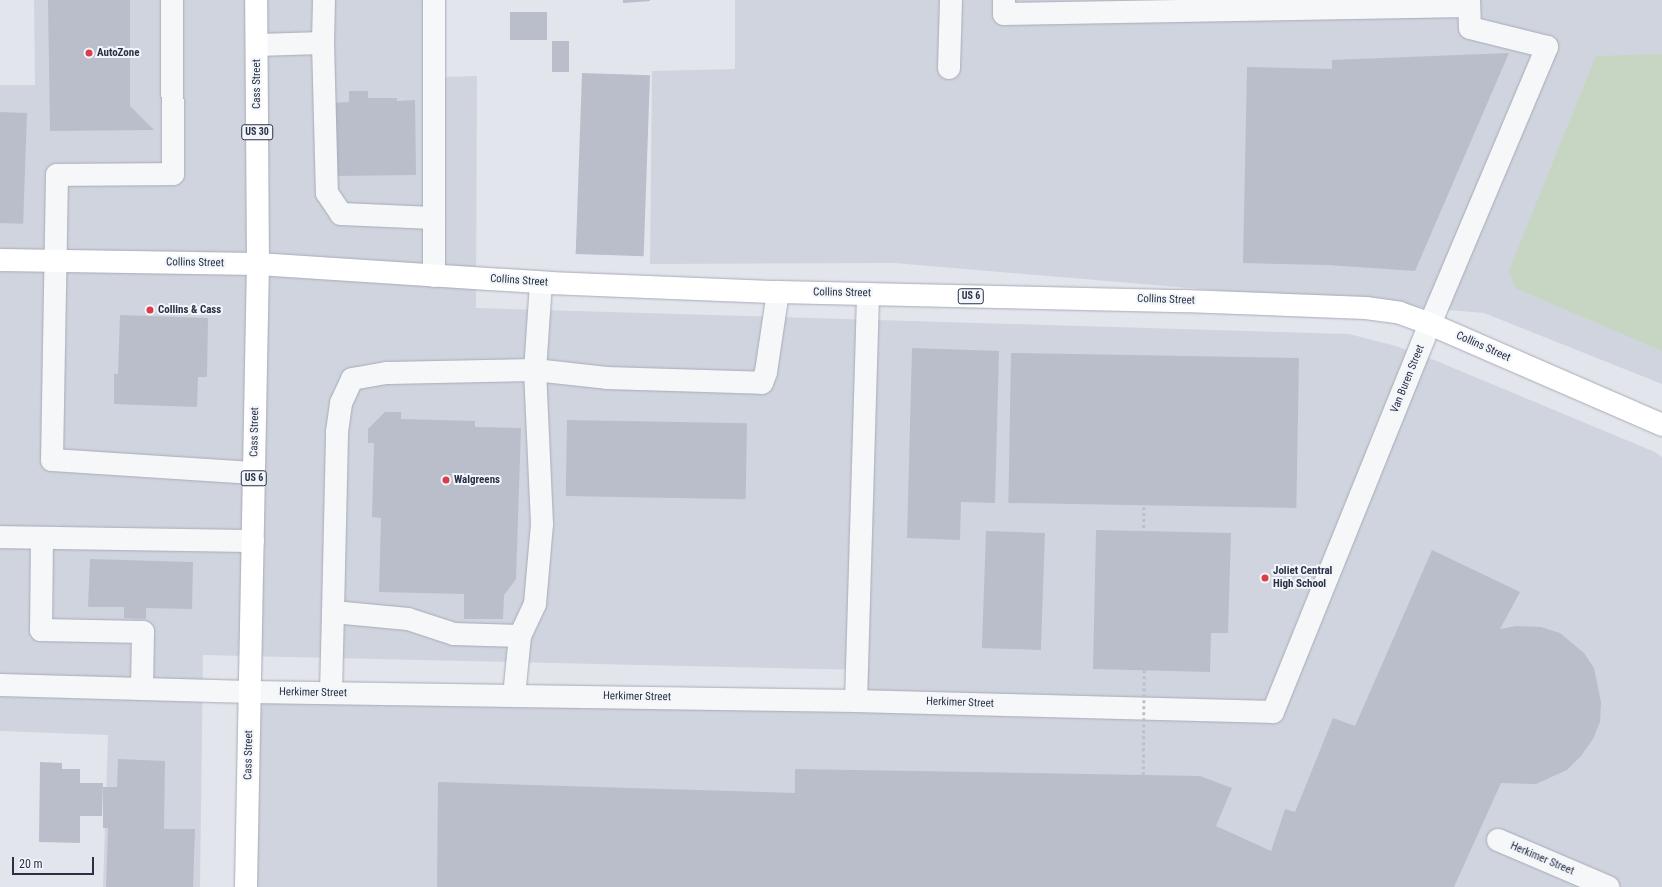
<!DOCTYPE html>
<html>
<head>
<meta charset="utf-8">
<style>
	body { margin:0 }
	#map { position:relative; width:1662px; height:887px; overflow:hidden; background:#e2e5ec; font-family:"Roboto Condensed",sans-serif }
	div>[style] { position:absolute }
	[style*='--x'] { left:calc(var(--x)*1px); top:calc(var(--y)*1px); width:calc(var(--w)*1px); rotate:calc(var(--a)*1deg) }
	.built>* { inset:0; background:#d0d4de }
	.green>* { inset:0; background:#c6d6c3 }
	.building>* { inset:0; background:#b9beca; transform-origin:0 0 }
	.path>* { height:2.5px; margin-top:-1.25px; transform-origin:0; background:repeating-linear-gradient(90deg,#bdc0c7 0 3px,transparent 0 6px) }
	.roads { filter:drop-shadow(0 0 1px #a7abb7) drop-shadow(0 0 1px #a7abb7) }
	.minor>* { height:22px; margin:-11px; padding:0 11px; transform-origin:11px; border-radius:11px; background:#f6f7f9 }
	.major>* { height:22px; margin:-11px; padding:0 11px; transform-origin:11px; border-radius:11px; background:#fff }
	.path-bridge>* { height:2.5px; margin-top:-1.25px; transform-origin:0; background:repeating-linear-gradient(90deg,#bdc0c7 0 3px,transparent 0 6px) }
	.dots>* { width:11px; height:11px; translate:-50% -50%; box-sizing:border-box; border:2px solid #f2f5f9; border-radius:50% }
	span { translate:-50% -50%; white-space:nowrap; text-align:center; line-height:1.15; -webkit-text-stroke:4px #f2f5f9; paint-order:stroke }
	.shield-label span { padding:1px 3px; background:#f2f5f9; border:1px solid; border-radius:3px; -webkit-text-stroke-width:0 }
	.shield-label { font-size:10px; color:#293146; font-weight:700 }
	.poi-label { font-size:11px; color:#293146; font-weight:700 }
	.left { translate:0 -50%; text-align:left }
	.street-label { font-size:11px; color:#293146 }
	.scale { position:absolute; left:12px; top:857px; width:82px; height:18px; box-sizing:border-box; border:2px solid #293146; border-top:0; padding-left:5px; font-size:12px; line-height:14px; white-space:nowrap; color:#293146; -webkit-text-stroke:3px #f2f5f9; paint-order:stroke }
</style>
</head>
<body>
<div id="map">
	<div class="built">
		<div style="clip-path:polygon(34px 0,440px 0,443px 77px,477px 76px,476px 308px,1349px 334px,1396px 346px,1434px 360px,1655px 452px,1662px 457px,1662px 887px,255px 887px,258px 698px,864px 710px,865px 670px,203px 655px,200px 887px,103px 887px,108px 735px,0 731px,0 85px,35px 85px)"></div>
		<div style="clip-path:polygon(735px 0,1662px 0,1662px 384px,1484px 313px,894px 263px,650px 264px,652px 71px,735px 69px)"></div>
	</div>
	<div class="green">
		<div style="clip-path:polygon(1662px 54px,1662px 351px,1515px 288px,1509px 270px,1596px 56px)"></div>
	</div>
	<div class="building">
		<div style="clip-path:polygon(48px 0,130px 0,130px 106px,154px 130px,50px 131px)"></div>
		<div style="clip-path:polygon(623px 0,650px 0,650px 1px,623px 3px)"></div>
		<div style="left:547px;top:12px;width:28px;height:37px;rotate:90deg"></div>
		<div style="left:552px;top:41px;width:17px;height:31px"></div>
		<div style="clip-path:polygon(1509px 53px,1415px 271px,1328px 265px,1243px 263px,1247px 67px,1332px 69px,1332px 60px)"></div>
		<div style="left:582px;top:73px;width:68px;height:181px;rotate:2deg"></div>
		<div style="clip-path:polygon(349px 91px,368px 91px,368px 98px,397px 98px,397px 101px,415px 100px,416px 175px,333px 176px,332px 103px,349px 102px)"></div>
		<div style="left:0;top:112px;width:27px;height:111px;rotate:2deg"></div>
		<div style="clip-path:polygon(120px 315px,208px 318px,207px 377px,198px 377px,197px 407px,114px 404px,114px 374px,118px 374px)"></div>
		<div style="clip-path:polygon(912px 348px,999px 351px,995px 503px,961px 502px,960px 540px,907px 538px)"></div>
		<div style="left:1011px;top:353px;width:288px;height:150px;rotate:1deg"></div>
		<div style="clip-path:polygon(385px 412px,401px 412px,401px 419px,475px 421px,475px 427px,521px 428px,516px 579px,504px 595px,503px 619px,464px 619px,464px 594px,379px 592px,381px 518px,372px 517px,374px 443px,368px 443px,368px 429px)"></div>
		<div style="left:567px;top:420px;width:180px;height:76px;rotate:1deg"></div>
		<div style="clip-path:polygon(1096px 530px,1231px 533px,1228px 633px,1211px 633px,1210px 672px,1093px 669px)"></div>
		<div style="left:986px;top:531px;width:59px;height:117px;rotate:2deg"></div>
		<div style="clip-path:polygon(1432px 550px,1520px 592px,1500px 629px,1516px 626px,1541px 627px,1560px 633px,1584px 653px,1594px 668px,1601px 702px,1600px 722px,1593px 739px,1581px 756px,1567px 770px,1536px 784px,1501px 783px,1454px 887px,437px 887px,438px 782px,795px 793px,795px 769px,1200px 776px,1232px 788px,1216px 826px,1271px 851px,1285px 809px,1295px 812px,1333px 718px,1355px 726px)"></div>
		<div style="clip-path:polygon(90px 559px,193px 562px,192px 609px,146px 608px,146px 619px,124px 618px,124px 607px,88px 607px)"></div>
		<div style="clip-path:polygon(118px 759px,165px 761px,164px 829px,195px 829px,193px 887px,106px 887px,108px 828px,103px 828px,103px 787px,117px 787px)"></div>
		<div style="clip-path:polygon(40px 762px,62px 763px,62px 769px,80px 769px,80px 783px,103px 783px,102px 816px,80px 816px,80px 843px,39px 842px)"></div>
	</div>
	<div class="path">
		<div style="--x:1144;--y:507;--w:24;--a:90"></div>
	</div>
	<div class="roads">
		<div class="minor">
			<div style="--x:172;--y:0;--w:174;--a:89.7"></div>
			<div style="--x:173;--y:174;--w:116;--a:179.5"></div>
			<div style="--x:57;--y:175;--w:285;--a:91"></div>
			<div style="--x:52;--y:460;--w:202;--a:3.7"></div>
			<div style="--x:434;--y:0;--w:276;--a:90"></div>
			<div style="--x:1004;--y:0;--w:14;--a:90"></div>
			<div style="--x:1004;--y:14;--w:465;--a:-1"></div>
			<div style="--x:323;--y:43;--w:43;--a:-88.7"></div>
			<div style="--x:257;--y:45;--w:66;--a:-1.7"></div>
			<div style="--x:323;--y:43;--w:150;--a:88.5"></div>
			<div style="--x:327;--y:193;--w:25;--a:56"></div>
			<div style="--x:341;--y:214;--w:93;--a:2.5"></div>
			<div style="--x:949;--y:68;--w:68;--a:-88.3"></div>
			<div style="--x:541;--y:283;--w:87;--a:93.9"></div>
			<div style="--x:535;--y:370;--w:72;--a:6.3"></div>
			<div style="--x:607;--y:378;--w:155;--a:1.8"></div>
			<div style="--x:762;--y:383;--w:12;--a:-70"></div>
			<div style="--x:766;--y:372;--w:81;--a:-81.5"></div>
			<div style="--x:0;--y:537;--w:253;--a:0.9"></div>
			<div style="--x:42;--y:538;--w:92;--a:90.6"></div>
			<div style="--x:41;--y:630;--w:102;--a:1.1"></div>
			<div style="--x:143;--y:632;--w:57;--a:91"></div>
			<div style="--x:0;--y:685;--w:250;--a:1.6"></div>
			<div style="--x:250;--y:692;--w:606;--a:0.85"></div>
			<div style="--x:856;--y:701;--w:417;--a:1.5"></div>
			<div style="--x:1273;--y:712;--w:419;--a:-68"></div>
			<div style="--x:1430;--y:324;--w:301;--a:-67.1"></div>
			<div style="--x:1547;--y:47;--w:79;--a:-166.1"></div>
			<div style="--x:1470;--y:28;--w:28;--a:-92"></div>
			<div style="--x:331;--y:693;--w:81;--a:-88.6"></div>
			<div style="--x:333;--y:612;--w:180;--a:-88.7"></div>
			<div style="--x:337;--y:432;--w:29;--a:-82"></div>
			<div style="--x:341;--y:403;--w:26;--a:-65"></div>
			<div style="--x:352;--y:379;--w:36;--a:-10"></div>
			<div style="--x:387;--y:373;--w:148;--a:-1.2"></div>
			<div style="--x:535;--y:370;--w:154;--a:87.4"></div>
			<div style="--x:542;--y:524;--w:80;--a:95"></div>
			<div style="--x:535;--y:604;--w:35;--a:115"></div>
			<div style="--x:520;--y:636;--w:66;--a:-178.3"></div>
			<div style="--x:454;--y:634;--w:48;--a:-161.9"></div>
			<div style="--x:408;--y:619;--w:75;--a:-174.7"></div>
			<div style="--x:514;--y:696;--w:60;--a:-84.3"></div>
			<div style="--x:856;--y:701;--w:407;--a:-88.3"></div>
			<div style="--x:1498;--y:840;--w:120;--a:23.1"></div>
		</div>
		<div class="major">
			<div style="--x:0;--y:260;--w:258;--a:0.9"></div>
			<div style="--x:258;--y:264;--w:292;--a:3.7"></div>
			<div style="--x:549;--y:283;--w:229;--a:2.3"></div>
			<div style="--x:778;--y:292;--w:406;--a:1.3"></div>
			<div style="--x:1184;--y:301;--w:182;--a:2.2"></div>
			<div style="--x:1366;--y:308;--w:34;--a:8"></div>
			<div style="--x:1400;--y:313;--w:32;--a:20"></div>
			<div style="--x:1430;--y:324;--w:253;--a:23.5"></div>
			<div style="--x:246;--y:887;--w:623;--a:-88.9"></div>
			<div style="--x:258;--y:264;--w:264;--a:-90.4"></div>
		</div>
	</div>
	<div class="path-bridge">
		<div style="--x:1143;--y:775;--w:105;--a:-89.5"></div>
	</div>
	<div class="dots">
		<div style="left:89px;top:53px;background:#da3e49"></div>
		<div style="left:150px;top:310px;background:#da3e49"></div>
		<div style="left:446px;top:480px;background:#da3e49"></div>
		<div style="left:1265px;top:578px;background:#da3e49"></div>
	</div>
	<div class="shield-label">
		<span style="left:257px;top:132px">US 30</span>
		<span style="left:971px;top:296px">US 6</span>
		<span style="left:254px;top:478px">US 6</span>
	</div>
	<div class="poi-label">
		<span class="left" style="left:97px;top:53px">AutoZone</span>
		<span class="left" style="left:158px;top:310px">Collins &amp; Cass</span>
		<span class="left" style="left:454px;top:480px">Walgreens</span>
		<span class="left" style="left:1273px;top:578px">Joliet Central<br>High School</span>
	</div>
	<div class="street-label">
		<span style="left:257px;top:84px;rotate:-90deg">Cass Street</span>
		<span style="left:195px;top:263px;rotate:1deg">Collins Street</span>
		<span style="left:519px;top:281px;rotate:4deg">Collins Street</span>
		<span style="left:842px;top:293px;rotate:1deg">Collins Street</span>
		<span style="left:1166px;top:300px;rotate:2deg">Collins Street</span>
		<span style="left:1483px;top:347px;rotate:24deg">Collins Street</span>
		<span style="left:1408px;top:379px;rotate:-68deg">Van Buren Street</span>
		<span style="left:255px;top:432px;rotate:-89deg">Cass Street</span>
		<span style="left:313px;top:693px;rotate:1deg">Herkimer Street</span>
		<span style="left:637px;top:697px;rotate:1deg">Herkimer Street</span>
		<span style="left:960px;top:703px;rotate:2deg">Herkimer Street</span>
		<span style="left:249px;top:755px;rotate:-89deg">Cass Street</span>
		<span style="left:1542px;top:859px;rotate:23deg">Herkimer Street</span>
	</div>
	<div class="scale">20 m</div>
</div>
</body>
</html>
